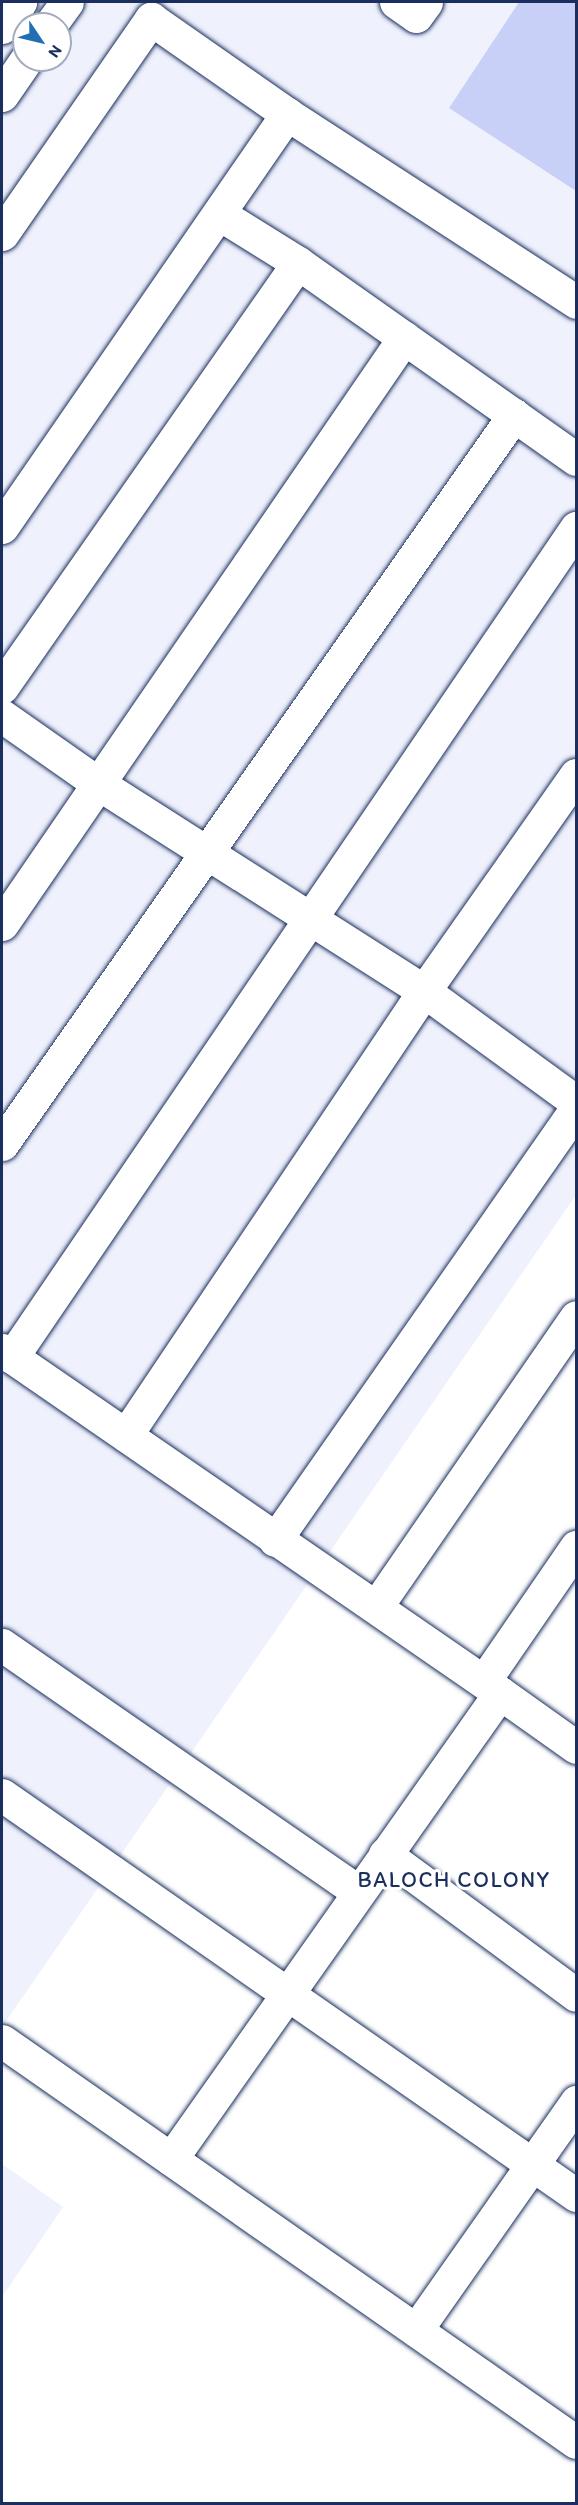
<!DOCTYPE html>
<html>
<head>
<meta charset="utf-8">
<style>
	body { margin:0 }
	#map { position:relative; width:578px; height:2505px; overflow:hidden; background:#fff; font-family:Itim,sans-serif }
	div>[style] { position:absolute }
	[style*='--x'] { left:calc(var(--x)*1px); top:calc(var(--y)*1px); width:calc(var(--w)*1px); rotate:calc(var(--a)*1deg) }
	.built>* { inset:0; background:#eff1fd }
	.building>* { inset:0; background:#c9d0f8 }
	.roads { filter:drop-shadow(0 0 2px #1b2f5e) drop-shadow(0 0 2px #1b2f5e) }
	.street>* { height:33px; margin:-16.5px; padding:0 16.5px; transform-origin:16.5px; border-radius:16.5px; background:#fff }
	span { translate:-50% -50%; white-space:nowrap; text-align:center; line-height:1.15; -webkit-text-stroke:6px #fff; paint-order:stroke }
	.neighbourhood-label { font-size:22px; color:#1b2f5e; letter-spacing:1.5px }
	.frame { position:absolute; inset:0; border:3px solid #1b2f5e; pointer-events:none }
	.north { position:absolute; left:12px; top:12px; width:60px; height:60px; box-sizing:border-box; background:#fff; border:2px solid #a4acbf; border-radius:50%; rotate:125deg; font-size:16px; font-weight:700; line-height:24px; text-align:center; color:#1b2f5e }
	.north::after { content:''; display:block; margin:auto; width:21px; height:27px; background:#1f6fb2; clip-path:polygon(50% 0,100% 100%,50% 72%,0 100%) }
</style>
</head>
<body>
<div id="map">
	<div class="built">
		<div style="clip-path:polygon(evenodd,2px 2px,576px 2px,576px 1195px,2px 2027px,2px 2px,24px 24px,60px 24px,60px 60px,24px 60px,24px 24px)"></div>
		<div style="clip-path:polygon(2px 2164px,63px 2207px,2px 2297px)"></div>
	</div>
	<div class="building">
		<div style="clip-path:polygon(519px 2px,576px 2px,576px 191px,449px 108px)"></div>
	</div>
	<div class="roads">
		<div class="street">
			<div style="--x:396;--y:2;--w:24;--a:35"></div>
			<div style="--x:416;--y:16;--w:17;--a:-54"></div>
			<div style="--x:51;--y:24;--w:27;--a:-54"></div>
			<div style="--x:2;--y:27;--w:31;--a:-54"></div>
			<div style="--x:2;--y:95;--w:42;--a:-55.6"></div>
			<div style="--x:221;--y:215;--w:91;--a:31.9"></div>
			<div style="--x:298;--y:263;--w:340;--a:35.2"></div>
			<div style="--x:2;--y:234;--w:262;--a:-55.3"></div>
			<div style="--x:151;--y:19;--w:166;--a:34.9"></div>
			<div style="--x:287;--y:114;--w:345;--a:33"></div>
			<div style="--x:2;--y:527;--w:502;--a:-55.39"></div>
			<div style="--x:2;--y:687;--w:517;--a:-55.08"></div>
			<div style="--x:2;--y:716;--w:118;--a:35"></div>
			<div style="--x:99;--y:784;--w:385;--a:32.5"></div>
			<div style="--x:424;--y:991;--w:188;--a:36.1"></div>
			<div style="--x:2;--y:924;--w:711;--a:-55.55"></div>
			<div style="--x:2;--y:1144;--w:891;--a:-54.92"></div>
			<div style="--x:2;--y:1350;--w:605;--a:34.56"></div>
			<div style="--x:12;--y:1357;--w:1003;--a:-55.77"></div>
			<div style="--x:126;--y:1435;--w:535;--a:-56.13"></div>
			<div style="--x:424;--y:991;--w:264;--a:-54.9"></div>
			<div style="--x:275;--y:1540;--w:526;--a:-55.07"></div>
			<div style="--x:376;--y:1607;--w:352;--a:-55.4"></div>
			<div style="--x:2;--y:1645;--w:434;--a:34.7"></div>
			<div style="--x:484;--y:1681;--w:163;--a:-55.5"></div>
			<div style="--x:2;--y:1795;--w:700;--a:34.87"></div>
			<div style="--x:385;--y:1854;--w:237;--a:36.4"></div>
			<div style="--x:2;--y:2041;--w:700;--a:34.94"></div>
			<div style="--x:171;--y:2159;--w:570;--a:-54.78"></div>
			<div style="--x:500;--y:1693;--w:93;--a:35.4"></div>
			<div style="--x:416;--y:2330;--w:279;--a:-54.9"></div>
		</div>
	</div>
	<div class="neighbourhood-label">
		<span style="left:454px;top:1880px">BALOCH COLONY</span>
	</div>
	<div class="frame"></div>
	<div class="north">N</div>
</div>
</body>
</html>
